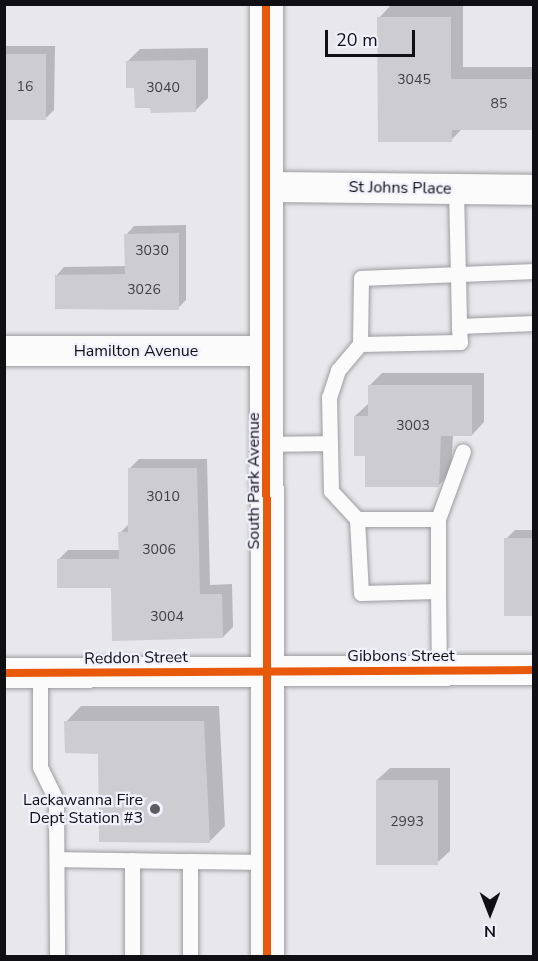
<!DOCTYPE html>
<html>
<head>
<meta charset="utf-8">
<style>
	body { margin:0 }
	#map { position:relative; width:538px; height:961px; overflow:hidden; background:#e7e7ec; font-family:"Nunito Sans",sans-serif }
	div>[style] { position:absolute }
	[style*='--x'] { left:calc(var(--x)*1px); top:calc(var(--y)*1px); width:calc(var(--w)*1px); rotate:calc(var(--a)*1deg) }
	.shadow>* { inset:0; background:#0003 }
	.building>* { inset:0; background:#cdccd0; transform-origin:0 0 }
	.roads { filter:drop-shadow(0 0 2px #9d9da1) drop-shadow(0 0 2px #9d9da1) }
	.service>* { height:15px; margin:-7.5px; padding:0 7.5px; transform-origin:7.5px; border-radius:7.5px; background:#fbfbfc }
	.minor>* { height:30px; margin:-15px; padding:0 15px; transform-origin:15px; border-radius:15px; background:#fbfbfc }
	.primary>* { height:33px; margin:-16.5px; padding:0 16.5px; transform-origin:16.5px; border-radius:16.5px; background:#fbfbfc }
	.cycleway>* { height:8px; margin:-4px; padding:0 4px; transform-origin:4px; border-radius:4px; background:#e8590c }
	.dots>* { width:16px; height:16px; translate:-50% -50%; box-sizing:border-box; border:3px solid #f1f1fd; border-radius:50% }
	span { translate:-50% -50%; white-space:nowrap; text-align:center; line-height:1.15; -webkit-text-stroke:4.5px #f1f1fd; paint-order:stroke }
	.number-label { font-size:14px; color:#3f3e42 }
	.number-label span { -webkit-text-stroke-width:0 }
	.street-label { font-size:16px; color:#100f13 }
	.poi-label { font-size:16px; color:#100f13 }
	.right { translate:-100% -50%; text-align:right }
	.frame { position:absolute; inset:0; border:6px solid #100f13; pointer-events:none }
	.north { position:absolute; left:460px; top:883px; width:60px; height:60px; -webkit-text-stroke:4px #f1f1fd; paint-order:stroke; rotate:180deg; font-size:16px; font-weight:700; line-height:24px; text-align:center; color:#100f13 }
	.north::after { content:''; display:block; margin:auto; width:21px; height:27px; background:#100f13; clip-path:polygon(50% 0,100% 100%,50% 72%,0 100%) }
	.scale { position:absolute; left:325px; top:30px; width:90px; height:27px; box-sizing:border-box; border:3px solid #100f13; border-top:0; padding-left:8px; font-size:18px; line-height:21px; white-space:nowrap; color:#100f13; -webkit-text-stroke:4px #f1f1fd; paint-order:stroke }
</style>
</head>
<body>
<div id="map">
	<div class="shadow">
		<div style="clip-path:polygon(391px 5px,463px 5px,463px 67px,534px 67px,534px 128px,463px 128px,451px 140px,379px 18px)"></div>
		<div style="clip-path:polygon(4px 46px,55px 46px,54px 110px,45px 119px,4px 119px)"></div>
		<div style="clip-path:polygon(208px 48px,208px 98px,195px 111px,136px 87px,128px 61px,140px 49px)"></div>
		<div style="clip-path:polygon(186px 225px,186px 300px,178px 308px,56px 276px,64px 267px,126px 266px,126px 235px,134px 226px)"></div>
		<div style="clip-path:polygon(382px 373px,484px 373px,484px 422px,472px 435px,453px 435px,451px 473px,439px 485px,367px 455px,355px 416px,368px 404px,369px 386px)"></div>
		<div style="clip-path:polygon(139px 459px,207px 459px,210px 585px,232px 584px,233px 627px,223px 637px,58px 560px,68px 550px,120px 550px,120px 533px,130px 523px,129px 469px)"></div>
		<div style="clip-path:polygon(515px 530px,534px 530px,534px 614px,506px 539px)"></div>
		<div style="clip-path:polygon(81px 706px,219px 706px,225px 826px,210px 841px,66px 722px)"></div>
		<div style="clip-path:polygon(390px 768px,450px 768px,450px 851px,437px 863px,377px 780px)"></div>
	</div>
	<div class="building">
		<div style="clip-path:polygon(377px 17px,451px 17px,451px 79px,534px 79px,534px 130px,452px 130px,452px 142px,378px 142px)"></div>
		<div style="left:4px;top:54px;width:42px;height:66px"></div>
		<div style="clip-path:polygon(196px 60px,196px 112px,151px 113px,150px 108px,135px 108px,134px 88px,126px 88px,126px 61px)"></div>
		<div style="clip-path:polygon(179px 233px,179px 310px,55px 309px,55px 275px,125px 274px,124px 234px)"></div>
		<div style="clip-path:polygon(368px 385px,472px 385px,472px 436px,441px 436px,439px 487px,365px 487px,365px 456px,354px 456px,354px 416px,368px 416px)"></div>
		<div style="clip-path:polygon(128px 468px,197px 468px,200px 594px,222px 594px,223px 638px,112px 641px,111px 588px,57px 588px,57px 559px,119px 559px,118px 532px,128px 532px)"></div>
		<div style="left:534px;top:538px;width:78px;height:30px;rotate:90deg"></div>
		<div style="clip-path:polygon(64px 721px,204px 721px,210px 843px,99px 842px,98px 754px,65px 753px)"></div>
		<div style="left:376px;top:780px;width:62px;height:85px"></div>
	</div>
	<div class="roads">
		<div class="service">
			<div style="--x:456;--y:189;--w:137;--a:88.7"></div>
			<div style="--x:534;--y:271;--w:173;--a:177.7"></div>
			<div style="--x:361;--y:278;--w:66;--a:90.9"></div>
			<div style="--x:360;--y:344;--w:100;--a:-1.1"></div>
			<div style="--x:460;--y:342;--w:16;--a:-94"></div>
			<div style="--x:459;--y:326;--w:75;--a:-2.3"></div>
			<div style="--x:360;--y:344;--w:34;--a:130"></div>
			<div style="--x:338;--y:370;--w:28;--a:108"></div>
			<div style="--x:329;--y:397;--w:94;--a:88.8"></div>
			<div style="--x:331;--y:491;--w:38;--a:47"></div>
			<div style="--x:357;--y:519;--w:74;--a:86.9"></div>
			<div style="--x:361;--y:593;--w:77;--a:-1.5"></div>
			<div style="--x:438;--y:591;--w:72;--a:-90"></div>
			<div style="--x:438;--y:519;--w:72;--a:-69.8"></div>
			<div style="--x:268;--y:444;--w:62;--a:-0.9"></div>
			<div style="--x:357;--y:519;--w:81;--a:0"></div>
			<div style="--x:438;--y:591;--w:79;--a:89.3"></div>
			<div style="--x:40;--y:673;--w:94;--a:90"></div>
			<div style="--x:40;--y:767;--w:37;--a:64"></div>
			<div style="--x:56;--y:800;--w:156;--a:89.6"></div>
			<div style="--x:57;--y:859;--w:133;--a:0.9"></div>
			<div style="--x:190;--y:861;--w:95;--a:90"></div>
			<div style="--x:132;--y:860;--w:96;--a:90"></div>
			<div style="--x:190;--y:861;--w:78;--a:0.7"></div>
		</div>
		<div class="minor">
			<div style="--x:267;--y:187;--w:267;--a:0.6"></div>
			<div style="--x:4;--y:351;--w:263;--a:0"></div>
			<div style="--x:4;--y:673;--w:530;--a:-0.32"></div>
		</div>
		<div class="primary">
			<div style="--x:266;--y:4;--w:952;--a:89.94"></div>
		</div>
	</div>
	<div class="cycleway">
		<div style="--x:266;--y:4;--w:952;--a:89.94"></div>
		<div style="--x:4;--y:673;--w:530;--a:-0.32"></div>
	</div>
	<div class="dots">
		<div style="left:155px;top:809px;background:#5b5b5f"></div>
	</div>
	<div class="number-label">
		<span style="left:414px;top:80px">3045</span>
		<span style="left:25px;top:87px">16</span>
		<span style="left:163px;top:88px">3040</span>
		<span style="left:499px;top:104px">85</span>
		<span style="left:152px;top:251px">3030</span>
		<span style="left:144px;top:290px">3026</span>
		<span style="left:413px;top:426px">3003</span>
		<span style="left:163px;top:497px">3010</span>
		<span style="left:159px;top:550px">3006</span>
		<span style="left:167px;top:617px">3004</span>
		<span style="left:407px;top:822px">2993</span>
	</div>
	<div class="street-label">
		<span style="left:400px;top:188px;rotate:1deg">St Johns Place</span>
		<span style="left:136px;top:351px">Hamilton Avenue</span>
		<span style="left:254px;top:481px;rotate:-90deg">South Park Avenue</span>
		<span style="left:401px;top:656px">Gibbons Street</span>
		<span style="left:136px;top:658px;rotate:-1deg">Reddon Street</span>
	</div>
	<div class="poi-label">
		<span class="right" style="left:143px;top:809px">Lackawanna Fire<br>Dept Station #3</span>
	</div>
	<div class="frame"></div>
	<div class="north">N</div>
	<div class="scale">20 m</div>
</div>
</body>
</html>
